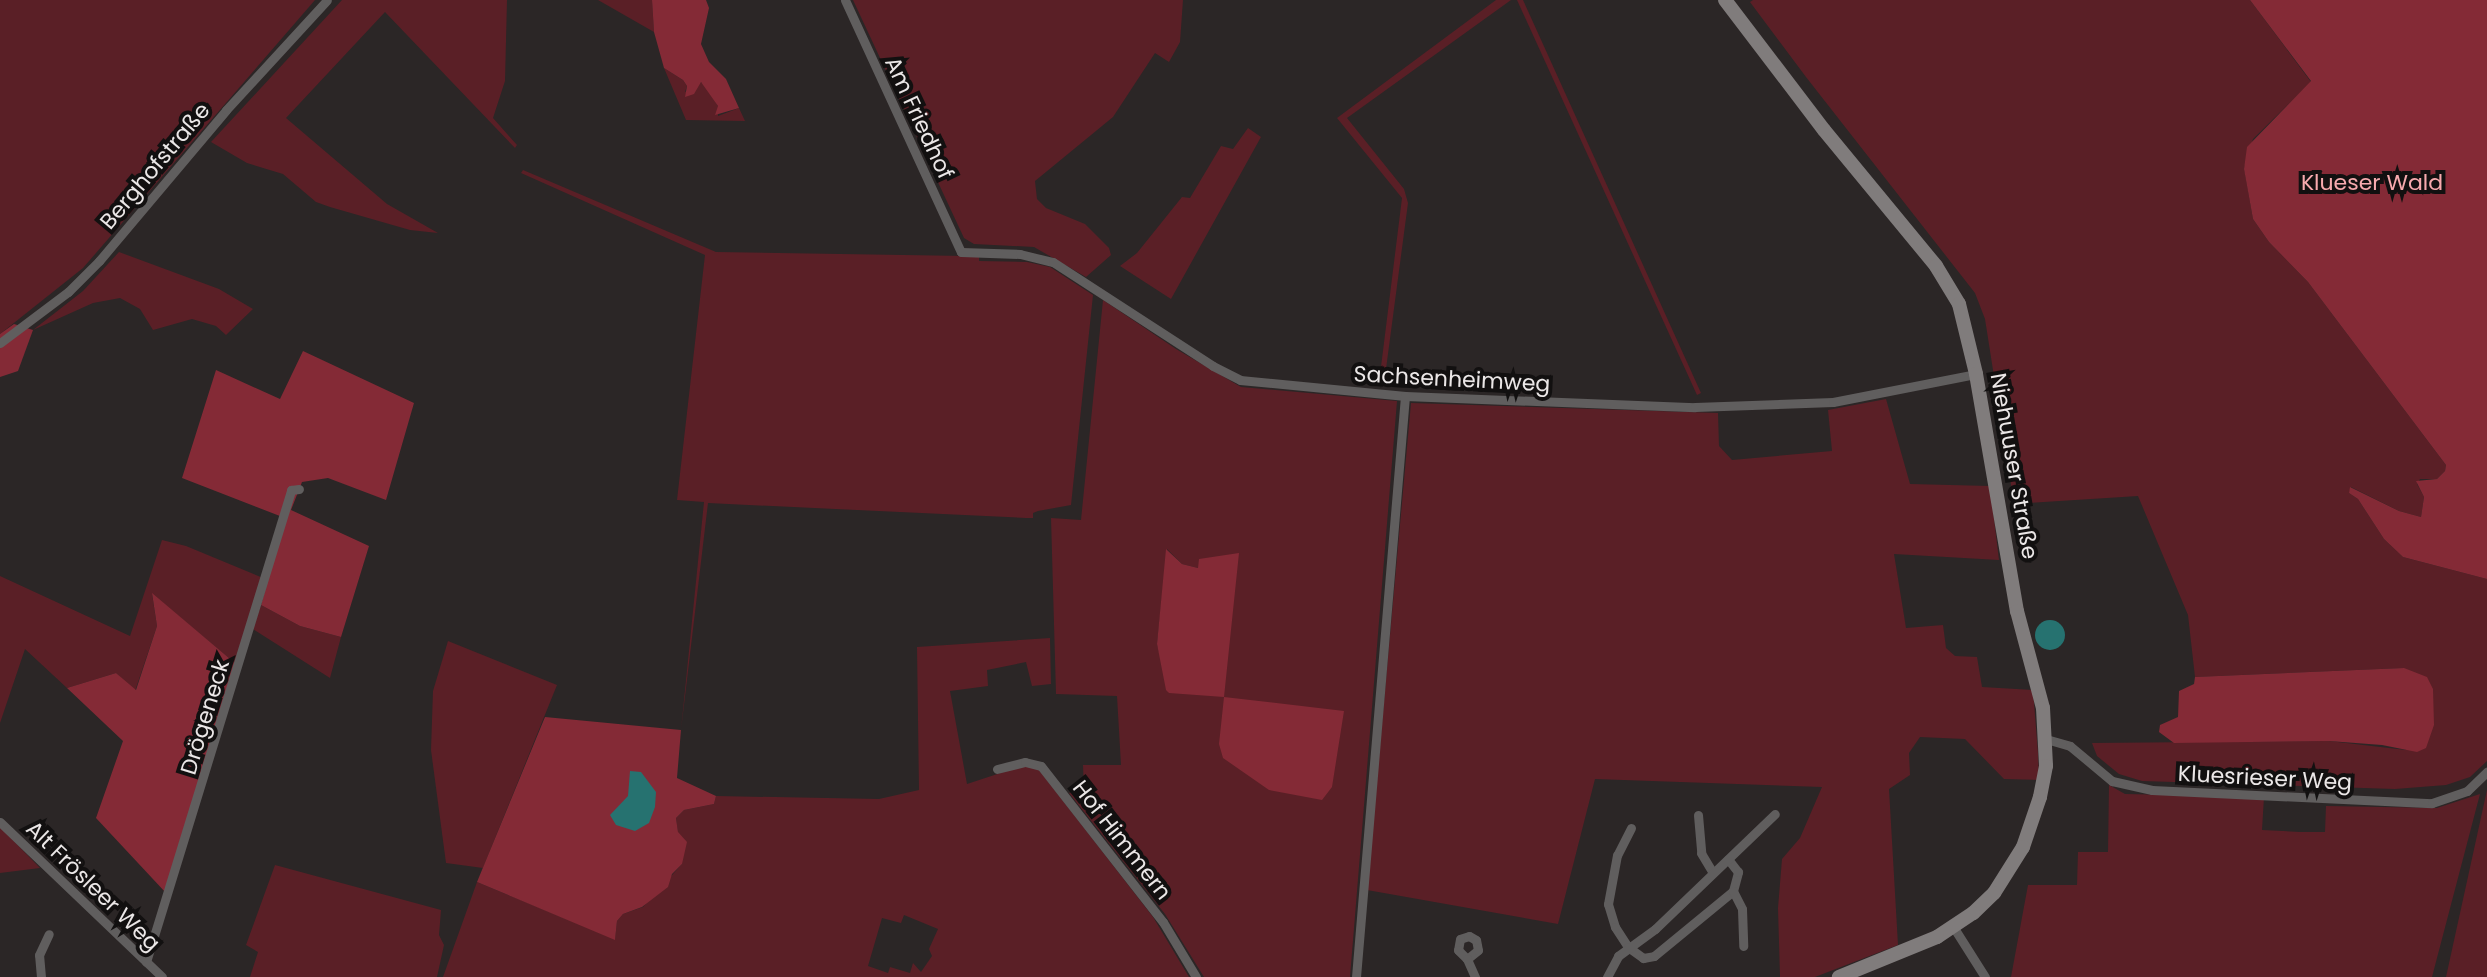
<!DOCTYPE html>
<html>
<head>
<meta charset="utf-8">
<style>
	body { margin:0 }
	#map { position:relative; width:2487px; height:977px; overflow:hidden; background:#2b2626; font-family:Poppins,sans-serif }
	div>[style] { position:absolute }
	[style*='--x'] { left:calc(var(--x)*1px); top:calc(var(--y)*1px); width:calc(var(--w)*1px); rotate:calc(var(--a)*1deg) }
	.green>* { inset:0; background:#5a1f26 }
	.forest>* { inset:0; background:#842a36 }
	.water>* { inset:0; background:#267270 }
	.round { border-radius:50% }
	.street>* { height:9px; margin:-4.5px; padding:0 4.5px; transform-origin:4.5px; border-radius:4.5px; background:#605e5e }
	.secondary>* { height:14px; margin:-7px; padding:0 7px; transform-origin:7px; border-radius:7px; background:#807c7c }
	span { translate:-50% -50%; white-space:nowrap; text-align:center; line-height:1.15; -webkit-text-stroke:8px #121010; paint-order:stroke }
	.street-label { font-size:22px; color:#ebe7e7 }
	.park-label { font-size:22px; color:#f7aaae }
</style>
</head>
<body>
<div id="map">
	<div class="green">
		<div style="clip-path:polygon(0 0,315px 0,83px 268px,0 334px)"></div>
		<div style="clip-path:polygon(342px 0,507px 0,505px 81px,493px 118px,517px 145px,515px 148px,385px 12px,286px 118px,387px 204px,438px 233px,410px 230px,330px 207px,316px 202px,283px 174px,247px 163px,211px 142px)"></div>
		<div style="clip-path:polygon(598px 0,652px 0,654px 32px)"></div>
		<div style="clip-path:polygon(853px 0,1183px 0,1180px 42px,1169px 62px,1155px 53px,1113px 117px,1035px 181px,1037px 199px,1046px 208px,1085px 224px,1109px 248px,1111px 255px,1086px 277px,1034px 247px,974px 244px,964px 238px)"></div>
		<div style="clip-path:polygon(1496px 0,1511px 0,1347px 118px,1404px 189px,1408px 203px,1384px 384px,1379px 383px,1402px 198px,1337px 118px)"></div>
		<div style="clip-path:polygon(1517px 0,1523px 0,1701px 393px,1697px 395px)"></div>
		<div style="clip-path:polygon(1753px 0,2250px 0,2311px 82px,2253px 139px,2244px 168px,2253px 219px,2269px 242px,2308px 282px,2446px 465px,2445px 471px,2437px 479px,2420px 479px,2417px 484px,2424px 497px,2421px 517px,2399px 511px,2351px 487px,2349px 493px,2358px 499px,2384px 539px,2403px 557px,2487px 579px,2487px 761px,2470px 777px,2446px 785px,2395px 789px,2142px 781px,2119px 774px,2097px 756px,2092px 743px,2329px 741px,2406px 750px,2404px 668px,2195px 677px,2188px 615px,2138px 496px,2014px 504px,1985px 319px,1975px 293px,1806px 77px,1750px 2px)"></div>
		<div style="clip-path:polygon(664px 68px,683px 80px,687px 86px,685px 92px,700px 82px,706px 85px,718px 106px,718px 116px,739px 108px,745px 121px,686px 120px)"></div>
		<div style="clip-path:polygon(1248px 128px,1261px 137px,1171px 299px,1120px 266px,1137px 253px,1182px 197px,1190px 198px,1221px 146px,1233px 149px)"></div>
		<div style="clip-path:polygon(523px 170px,716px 252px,966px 256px,979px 257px,979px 261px,1027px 262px,1050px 267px,1093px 295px,1071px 505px,1038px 511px,1033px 513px,1033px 518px,1026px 518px,708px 503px,681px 730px,704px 502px,677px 500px,705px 255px,521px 173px)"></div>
		<div style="clip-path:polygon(119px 252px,219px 289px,253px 309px,226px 335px,216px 326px,192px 319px,153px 330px,140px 309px,120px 298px,93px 303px,33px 330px,83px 291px)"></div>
		<div style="clip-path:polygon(evenodd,1103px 300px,1176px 349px,1241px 387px,1397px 401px,1350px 977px,1204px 977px,1165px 914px,1069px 793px,1084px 790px,1083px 765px,1121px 765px,1117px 696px,1056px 694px,1051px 518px,1081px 520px,1103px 300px,1167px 549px,1182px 564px,1198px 568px,1169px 693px,1157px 644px,1167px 549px)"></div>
		<div style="clip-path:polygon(1886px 399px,1910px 484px,1990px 486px,1999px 560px,1894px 554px,1906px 628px,1943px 625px,1946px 648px,1955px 656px,1977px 657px,1982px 687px,2033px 690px,2038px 753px,2039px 780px,2004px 779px,1965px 739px,1920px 737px,1909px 753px,1910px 775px,1889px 789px,1898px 945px,1815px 977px,1780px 977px,1778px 908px,1782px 859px,1800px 838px,1822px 787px,1595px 779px,1558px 924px,1367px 890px,1411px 403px,1718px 413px,1719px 446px,1732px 460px,1832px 451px,1828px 410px)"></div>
		<div style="clip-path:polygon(162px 540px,186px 546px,263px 578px,236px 664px,152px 594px,157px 626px,135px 691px,116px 673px,67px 688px,25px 649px,0 723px,0 576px,130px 636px)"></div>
		<div style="clip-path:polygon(261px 605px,300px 626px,341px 637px,330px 678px,253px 629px)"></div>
		<div style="clip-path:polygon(evenodd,1050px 638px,1051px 684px,1032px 686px,1026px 662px,987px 670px,988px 686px,950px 691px,967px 784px,1025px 765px,1039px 770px,1153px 917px,1189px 977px,443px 977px,477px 882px,615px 939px,617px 921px,623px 914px,643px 907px,682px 864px,676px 818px,684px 810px,714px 804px,716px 796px,879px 799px,919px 790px,917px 647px,1050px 638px,904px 915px,938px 929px,929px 949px,932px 956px,921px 972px,913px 963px,910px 973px,890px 967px,888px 973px,868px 966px,882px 918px,901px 923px,904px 915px)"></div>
		<div style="clip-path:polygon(448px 641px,557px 685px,483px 868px,446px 863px,431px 750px,433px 691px)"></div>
		<div style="clip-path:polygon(2109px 785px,2125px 794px,2264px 797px,2262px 830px,2300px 832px,2325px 832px,2326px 806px,2437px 808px,2480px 794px,2432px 977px,2011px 977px,2028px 885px,2077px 885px,2078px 852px,2108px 852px)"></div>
		<div style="clip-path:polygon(2487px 790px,2487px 977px,2446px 977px)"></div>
		<div style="clip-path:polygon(0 827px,40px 868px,0 873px)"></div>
		<div style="clip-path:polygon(275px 865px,441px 910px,439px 935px,444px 945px,437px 977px,250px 977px,258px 952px,246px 945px)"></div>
	</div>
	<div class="forest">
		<div style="clip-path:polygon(652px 0,706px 0,709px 8px,701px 44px,709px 62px,726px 79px,739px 108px,715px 115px,718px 106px,701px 82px,694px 94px,685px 97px,687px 86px,683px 80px,664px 68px,654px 32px)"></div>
		<div style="clip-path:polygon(2250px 0,2487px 0,2487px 579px,2403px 557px,2384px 539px,2358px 499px,2349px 493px,2350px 487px,2399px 511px,2421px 517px,2424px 497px,2416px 481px,2437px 479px,2445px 471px,2446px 465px,2308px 282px,2269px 242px,2253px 219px,2244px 169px,2247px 147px,2311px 81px)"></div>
		<div style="clip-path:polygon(14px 324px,33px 330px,18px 371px,0 377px,0 334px)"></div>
		<div style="clip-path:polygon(303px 351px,414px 403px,386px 500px,328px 478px,302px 482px,291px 510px,369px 546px,341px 637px,300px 626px,261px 605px,285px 518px,182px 478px,216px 370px,280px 399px)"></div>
		<div style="clip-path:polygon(1166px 549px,1182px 564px,1198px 568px,1199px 559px,1239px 553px,1224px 697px,1344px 711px,1332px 787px,1322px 800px,1269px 790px,1223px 758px,1219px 744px,1224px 697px,1169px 693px,1166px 690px,1157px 644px)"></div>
		<div style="clip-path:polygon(152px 593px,236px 664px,166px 893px,96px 818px,123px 741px,67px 688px,116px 673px,136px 690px,157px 626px)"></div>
		<div style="clip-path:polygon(2404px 668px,2427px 677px,2433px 689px,2434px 725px,2426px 748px,2417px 752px,2382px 745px,2329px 741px,2174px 743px,2159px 732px,2160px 725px,2178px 717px,2179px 691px,2194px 684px,2195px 677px)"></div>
		<div style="clip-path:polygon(545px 717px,681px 730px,677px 778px,716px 796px,714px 804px,684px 810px,676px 818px,678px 832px,687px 842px,682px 864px,672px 874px,668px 887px,642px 907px,623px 914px,617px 921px,615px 940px,477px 882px)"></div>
	</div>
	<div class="water">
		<div class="round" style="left:2035px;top:620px;width:30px;height:30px"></div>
		<div style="clip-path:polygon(630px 771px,641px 772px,656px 792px,655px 807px,649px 823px,635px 831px,616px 825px,610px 815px,628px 796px)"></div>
	</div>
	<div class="street">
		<div style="--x:845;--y:0;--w:277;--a:65.3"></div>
		<div style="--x:961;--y:252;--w:59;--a:1.9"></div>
		<div style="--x:1020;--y:254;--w:34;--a:14"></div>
		<div style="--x:1053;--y:262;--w:191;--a:33"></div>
		<div style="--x:1213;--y:366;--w:30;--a:27"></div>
		<div style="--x:1240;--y:380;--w:166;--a:5.5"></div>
		<div style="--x:1405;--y:396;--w:290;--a:2.2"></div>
		<div style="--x:1695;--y:407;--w:138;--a:-2.1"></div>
		<div style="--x:1833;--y:402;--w:146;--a:-11.1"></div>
		<div style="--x:0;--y:343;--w:85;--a:-36.9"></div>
		<div style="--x:68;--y:292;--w:44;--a:-45"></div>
		<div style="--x:99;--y:261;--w:197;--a:-49.9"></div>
		<div style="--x:226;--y:110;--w:149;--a:-47.4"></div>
		<div style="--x:2046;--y:739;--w:25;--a:16"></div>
		<div style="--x:2070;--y:746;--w:55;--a:39.8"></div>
		<div style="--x:2112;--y:781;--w:41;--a:12.7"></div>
		<div style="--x:2152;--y:790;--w:280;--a:2.7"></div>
		<div style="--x:2432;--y:803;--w:37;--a:-19"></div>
		<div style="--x:2467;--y:791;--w:28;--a:-44"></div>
		<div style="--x:997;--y:769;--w:29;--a:-14"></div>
		<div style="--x:1025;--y:762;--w:16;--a:14"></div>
		<div style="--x:1041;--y:766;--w:198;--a:52"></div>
		<div style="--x:1163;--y:922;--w:64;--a:59"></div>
		<div style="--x:1698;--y:815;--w:38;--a:85"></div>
		<div style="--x:1701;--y:853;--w:23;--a:59"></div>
		<div style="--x:0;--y:822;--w:224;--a:43.7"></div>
		<div style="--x:1631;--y:828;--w:30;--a:117"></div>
		<div style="--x:1617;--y:855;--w:50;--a:100.4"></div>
		<div style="--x:1608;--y:904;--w:24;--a:73"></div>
		<div style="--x:1615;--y:927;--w:24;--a:57"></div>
		<div style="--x:1628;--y:947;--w:19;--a:36"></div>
		<div style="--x:1643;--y:958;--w:11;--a:-10"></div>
		<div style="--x:1654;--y:956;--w:102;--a:-39.4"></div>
		<div style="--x:1733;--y:891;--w:20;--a:-75"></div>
		<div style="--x:1738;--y:872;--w:16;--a:-128"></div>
		<div style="--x:1733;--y:891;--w:20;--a:63"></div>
		<div style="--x:1742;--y:909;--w:37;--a:88"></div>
		<div style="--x:1954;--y:928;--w:58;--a:57.7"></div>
		<div style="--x:1467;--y:959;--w:14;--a:-39"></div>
		<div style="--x:1478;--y:950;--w:10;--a:-101"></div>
		<div style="--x:1476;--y:940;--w:8;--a:-150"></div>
		<div style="--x:1469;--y:936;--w:9;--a:162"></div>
		<div style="--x:1460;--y:939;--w:11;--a:100"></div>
		<div style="--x:1458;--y:950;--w:13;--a:45"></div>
		<div style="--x:1467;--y:959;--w:20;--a:66"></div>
		<div style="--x:146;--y:962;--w:494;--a:-72.9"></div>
		<div style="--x:291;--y:490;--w:8;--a:-7"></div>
		<div style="--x:41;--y:977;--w:22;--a:-95"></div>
		<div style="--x:39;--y:955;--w:23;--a:-65"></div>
		<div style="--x:1356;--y:977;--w:583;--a:-85.18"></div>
		<div style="--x:1607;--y:977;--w:24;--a:-62"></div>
		<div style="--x:1618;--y:956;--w:46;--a:-36.1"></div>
		<div style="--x:1655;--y:929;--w:166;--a:-43.8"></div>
	</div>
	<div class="secondary">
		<div style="--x:1725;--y:0;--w:163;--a:52.7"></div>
		<div style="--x:1824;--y:130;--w:176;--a:50.5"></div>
		<div style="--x:1936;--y:266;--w:44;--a:58.8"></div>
		<div style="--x:1959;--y:304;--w:72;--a:76.3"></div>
		<div style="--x:1976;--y:374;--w:241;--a:80.2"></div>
		<div style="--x:2017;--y:611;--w:100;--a:75"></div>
		<div style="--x:2043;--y:708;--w:58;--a:87"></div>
		<div style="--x:2046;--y:766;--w:32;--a:101"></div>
		<div style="--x:2040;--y:797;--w:53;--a:108.8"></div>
		<div style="--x:2023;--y:847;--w:54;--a:122.2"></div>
		<div style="--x:1994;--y:893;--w:29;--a:136"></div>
		<div style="--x:1973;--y:913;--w:43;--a:146.3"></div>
		<div style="--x:1937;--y:937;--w:106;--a:157.8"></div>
	</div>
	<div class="street-label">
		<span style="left:919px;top:118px;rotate:65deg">Am Friedhof</span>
		<span style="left:155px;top:166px;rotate:-50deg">Berghofstraße</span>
		<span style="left:1452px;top:379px;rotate:3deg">Sachsenheimweg</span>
		<span style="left:2014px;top:466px;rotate:80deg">Niehuuser Straße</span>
		<span style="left:205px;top:717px;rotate:-73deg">Drögeneck</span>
		<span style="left:2265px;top:778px;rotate:3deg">Kluesrieser Weg</span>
		<span style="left:1122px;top:840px;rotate:52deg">Hof Himmern</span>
		<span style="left:93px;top:886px;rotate:44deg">Alt Frösleer Weg</span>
	</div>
	<div class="park-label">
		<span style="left:2372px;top:183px">Klueser Wald</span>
	</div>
</div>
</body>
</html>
